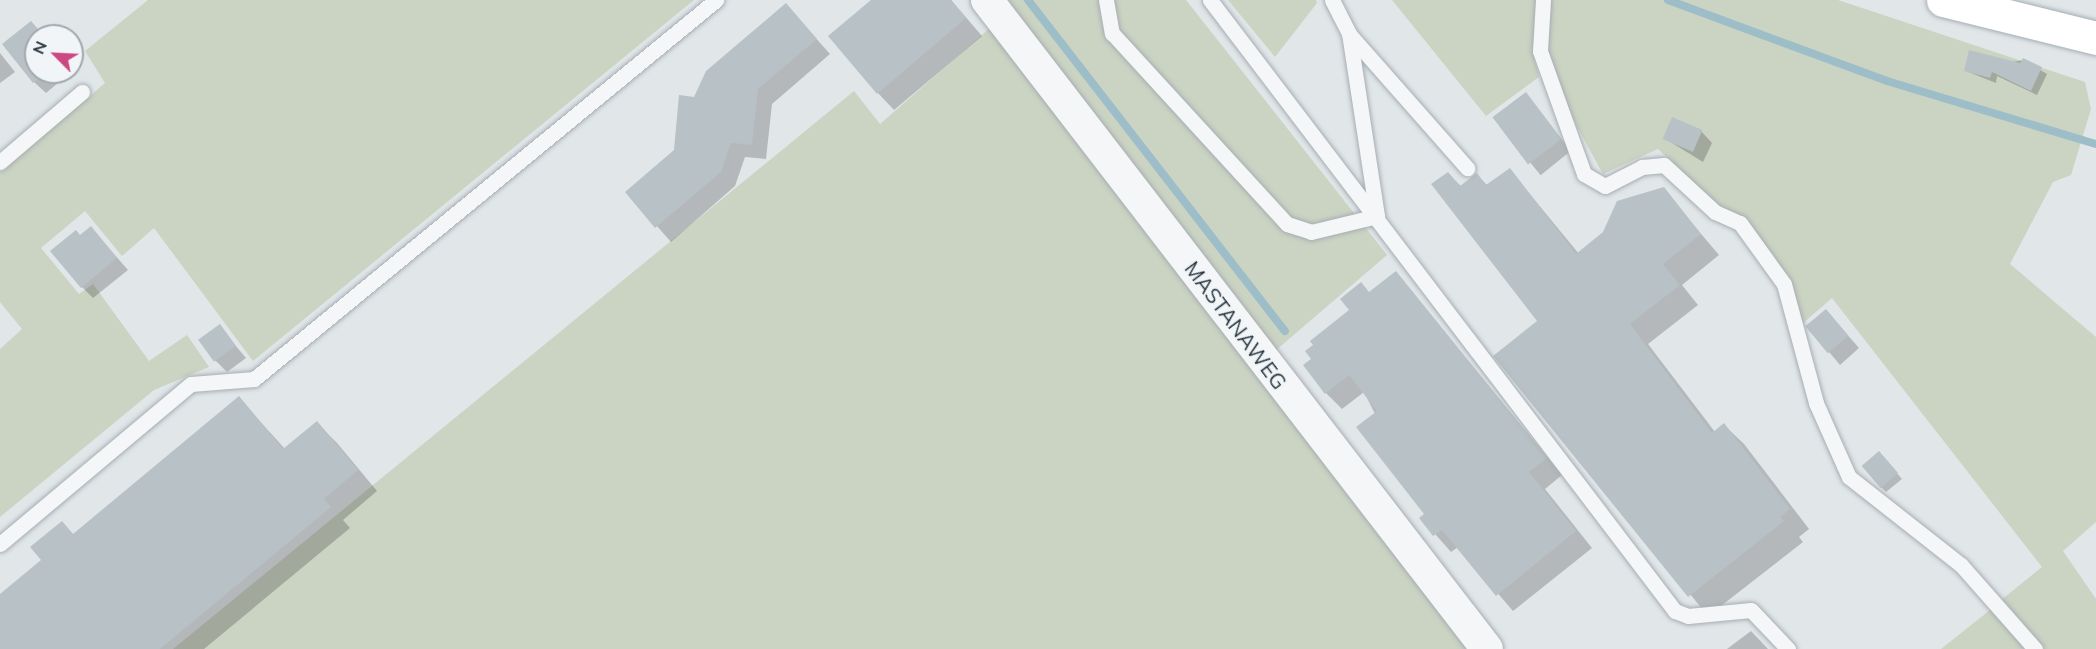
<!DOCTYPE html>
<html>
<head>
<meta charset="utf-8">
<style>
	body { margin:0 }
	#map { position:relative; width:2096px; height:649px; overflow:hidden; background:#e1e6e9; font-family:Mulish,sans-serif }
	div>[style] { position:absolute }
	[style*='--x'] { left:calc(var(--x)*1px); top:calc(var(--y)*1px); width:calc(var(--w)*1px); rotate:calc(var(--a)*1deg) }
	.green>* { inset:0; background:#cbd3c2 }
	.shadow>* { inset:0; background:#0003; transform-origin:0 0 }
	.stream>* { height:8px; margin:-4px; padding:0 4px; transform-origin:4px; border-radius:4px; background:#9dbec8 }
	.building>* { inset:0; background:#b8c1c6; transform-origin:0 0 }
	.roads { filter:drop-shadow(0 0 2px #a6aeb3) drop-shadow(0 0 2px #a6aeb3) }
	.service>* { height:15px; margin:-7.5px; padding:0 7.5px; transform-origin:7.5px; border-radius:7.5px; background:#f4f6f8 }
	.minor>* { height:32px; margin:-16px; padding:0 16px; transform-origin:16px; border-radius:16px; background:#f4f6f8 }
	.primary>* { height:33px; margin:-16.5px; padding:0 16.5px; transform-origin:16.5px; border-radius:16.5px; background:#fff }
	span { translate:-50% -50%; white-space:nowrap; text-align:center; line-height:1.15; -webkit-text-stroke:4.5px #f1f5f7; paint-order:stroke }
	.street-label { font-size:21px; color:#2a3841 }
	.north { position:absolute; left:24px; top:24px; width:60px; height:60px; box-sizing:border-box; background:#f1f5f7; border:2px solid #a1a9ae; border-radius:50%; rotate:294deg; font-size:16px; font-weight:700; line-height:24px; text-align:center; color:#2a3841 }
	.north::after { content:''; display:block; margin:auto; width:21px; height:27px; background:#cb4980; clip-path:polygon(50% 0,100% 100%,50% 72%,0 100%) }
</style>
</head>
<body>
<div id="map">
	<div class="green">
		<div style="clip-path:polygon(148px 0,694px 0,253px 361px,154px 228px,122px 256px,85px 211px,41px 248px,79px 294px,93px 284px,149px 361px,187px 335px,209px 367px,154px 390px,0 517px,0 349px,22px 329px,0 302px,0 172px,105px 83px,85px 51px)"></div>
		<div style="clip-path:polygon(994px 0,1186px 0,1387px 255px,1268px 357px)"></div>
		<div style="clip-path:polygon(1228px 0,1316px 0,1317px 3px,1275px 57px)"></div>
		<div style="clip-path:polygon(1392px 0,1538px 0,1533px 53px,1539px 77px,1486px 116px)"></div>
		<div style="clip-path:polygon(1547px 0,1838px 0,2085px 82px,2091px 109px,2071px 175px,2053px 182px,2010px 264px,2096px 337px,2096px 522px,2063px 551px,2096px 599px,2096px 649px,2040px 649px,2001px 600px,2042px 567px,1832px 298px,1801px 325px,1775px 257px,1742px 219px,1717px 205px,1658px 149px,1603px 174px,1553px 83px,1543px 24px)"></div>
		<div style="clip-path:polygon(990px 28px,1473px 649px,173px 649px,854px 91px,880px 124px)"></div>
		<div style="clip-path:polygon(1995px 606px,2029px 649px,1941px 649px)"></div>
	</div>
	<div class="shadow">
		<div style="clip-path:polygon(873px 0,951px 0,982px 36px,894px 110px,878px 93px)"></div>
		<div style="clip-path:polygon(786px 5px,830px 54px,772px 104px,766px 159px,745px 157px,735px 186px,671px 242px,627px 192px,675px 151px,695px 98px)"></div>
		<div style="clip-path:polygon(31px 23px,44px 36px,36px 36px,36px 72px,71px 72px,46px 93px,34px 82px)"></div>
		<div style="clip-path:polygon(0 53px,15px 72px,0 83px)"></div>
		<div style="clip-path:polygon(2023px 60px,2047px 74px,2037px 95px,1997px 76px,1996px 83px,1966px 71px)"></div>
		<div style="left:1525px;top:94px;width:73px;height:39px;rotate:51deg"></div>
		<div style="clip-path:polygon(1701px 131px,1712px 143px,1703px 162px,1664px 138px)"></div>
		<div style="clip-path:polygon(1510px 170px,1579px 254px,1663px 189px,1719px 255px,1682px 285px,1698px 305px,1648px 344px,1715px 432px,1724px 425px,1744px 444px,1809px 529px,1799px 537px,1803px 542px,1708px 616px,1495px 356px,1539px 321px,1448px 174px,1462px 187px,1477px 175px,1488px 186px)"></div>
		<div style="clip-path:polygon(91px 228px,128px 270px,93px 298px,82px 287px,81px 237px)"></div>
		<div style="clip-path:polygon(1396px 273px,1562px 475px,1545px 489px,1592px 548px,1513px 611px,1458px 547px,1451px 552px,1421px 518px,1426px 515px,1364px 392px,1342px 409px,1326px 393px,1313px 359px,1370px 294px)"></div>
		<div style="clip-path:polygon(1837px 323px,1859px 348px,1840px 365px,1808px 327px)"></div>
		<div style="clip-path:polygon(219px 326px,246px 358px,227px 372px,215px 360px)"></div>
		<div style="clip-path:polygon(239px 398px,285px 449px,317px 423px,337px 443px,377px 491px,343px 520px,350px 528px,204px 649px,0 649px,0 596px)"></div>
		<div style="clip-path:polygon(1884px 458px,1902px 479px,1886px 492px,1881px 487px)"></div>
		<div style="clip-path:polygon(1751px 631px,1768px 649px,1727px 649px)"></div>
	</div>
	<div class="stream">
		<div style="--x:1028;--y:0;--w:419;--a:52.2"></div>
		<div style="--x:1668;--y:0;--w:233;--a:20.3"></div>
		<div style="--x:1887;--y:81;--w:218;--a:16.8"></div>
	</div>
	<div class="building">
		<div style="clip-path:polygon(871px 0,951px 0,966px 18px,877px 94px,828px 36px)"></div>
		<div style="clip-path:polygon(786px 3px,817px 39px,758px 89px,752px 145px,731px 143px,721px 172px,655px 228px,625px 192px,674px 150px,679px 95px,694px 97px,706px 71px)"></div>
		<div style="clip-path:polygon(31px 21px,44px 36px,36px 36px,36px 72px,46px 72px,33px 83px,2px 44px)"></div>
		<div style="clip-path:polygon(1969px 50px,2020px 63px,2023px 58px,2042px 67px,2031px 91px,1992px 72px,1990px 78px,1964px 71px)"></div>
		<div style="left:1526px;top:92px;width:59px;height:42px;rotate:53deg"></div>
		<div style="left:1672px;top:117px;width:33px;height:24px;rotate:23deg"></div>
		<div style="clip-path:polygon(1510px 168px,1576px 254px,1603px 232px,1617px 201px,1664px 187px,1701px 234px,1663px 264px,1680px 285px,1630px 324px,1712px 433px,1724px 423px,1790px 509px,1780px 517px,1784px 521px,1688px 597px,1493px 356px,1537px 321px,1431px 184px,1448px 172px,1460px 186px,1477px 173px,1486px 185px)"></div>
		<div style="clip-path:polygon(91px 226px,117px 258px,81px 288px,50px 251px,76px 230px,80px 235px)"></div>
		<div style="clip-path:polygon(1396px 271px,1547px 458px,1529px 472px,1576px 531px,1496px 596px,1442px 530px,1433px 536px,1419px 518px,1424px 514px,1356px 427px,1377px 411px,1349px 375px,1325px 394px,1303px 365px,1311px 359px,1305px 351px,1313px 345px,1310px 341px,1349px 310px,1340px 299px,1361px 282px,1369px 292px)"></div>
		<div style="left:1826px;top:309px;width:35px;height:27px;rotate:50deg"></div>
		<div style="left:220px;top:324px;width:27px;height:27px;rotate:54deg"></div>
		<div style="clip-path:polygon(239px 396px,283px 449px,317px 421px,358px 470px,324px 499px,331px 507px,160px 649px,0 649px,0 594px,41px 560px,30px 547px,62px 521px,73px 534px)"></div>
		<div style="left:1879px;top:451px;width:29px;height:23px;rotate:49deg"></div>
	</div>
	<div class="roads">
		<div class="service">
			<div style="--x:1106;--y:0;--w:34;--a:80"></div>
			<div style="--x:1112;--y:33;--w:259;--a:47.5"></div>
			<div style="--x:1287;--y:224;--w:25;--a:18"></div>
			<div style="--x:1311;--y:232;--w:68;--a:-13.6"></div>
			<div style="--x:1377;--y:216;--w:184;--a:-98.7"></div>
			<div style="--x:1210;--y:0;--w:768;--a:52.73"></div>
			<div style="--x:1675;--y:611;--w:14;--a:21"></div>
			<div style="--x:1688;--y:616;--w:63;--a:-5.4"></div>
			<div style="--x:1751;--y:610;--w:54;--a:46.5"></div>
			<div style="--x:1332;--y:0;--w:38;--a:63"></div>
			<div style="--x:1349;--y:34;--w:179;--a:48.6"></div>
			<div style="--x:1543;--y:0;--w:51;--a:93.4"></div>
			<div style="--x:1540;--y:51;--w:131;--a:70.3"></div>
			<div style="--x:1584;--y:174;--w:24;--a:30"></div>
			<div style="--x:1605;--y:186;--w:42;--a:-27.2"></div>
			<div style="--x:1642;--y:167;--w:22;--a:-5"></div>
			<div style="--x:1664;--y:165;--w:69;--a:42.7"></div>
			<div style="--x:1715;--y:212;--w:27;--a:24"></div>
			<div style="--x:1740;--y:223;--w:75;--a:54.2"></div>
			<div style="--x:1784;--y:284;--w:123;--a:74.9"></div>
			<div style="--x:1816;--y:403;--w:81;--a:66"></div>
			<div style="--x:1849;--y:477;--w:142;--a:38.2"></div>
			<div style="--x:1961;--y:565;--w:112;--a:48.6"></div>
			<div style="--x:0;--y:162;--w:108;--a:-40.5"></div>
			<div style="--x:0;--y:544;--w:249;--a:-40"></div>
			<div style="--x:191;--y:384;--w:63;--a:-4.5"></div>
			<div style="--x:254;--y:379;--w:598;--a:-39.36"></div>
		</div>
		<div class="minor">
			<div style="--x:987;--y:0;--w:819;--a:52.39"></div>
		</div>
		<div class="primary">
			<div style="--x:1943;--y:0;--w:158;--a:13.9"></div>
		</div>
	</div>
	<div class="street-label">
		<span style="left:1236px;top:325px;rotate:53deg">MASTANAWEG</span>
	</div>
	<div class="north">N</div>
</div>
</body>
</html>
